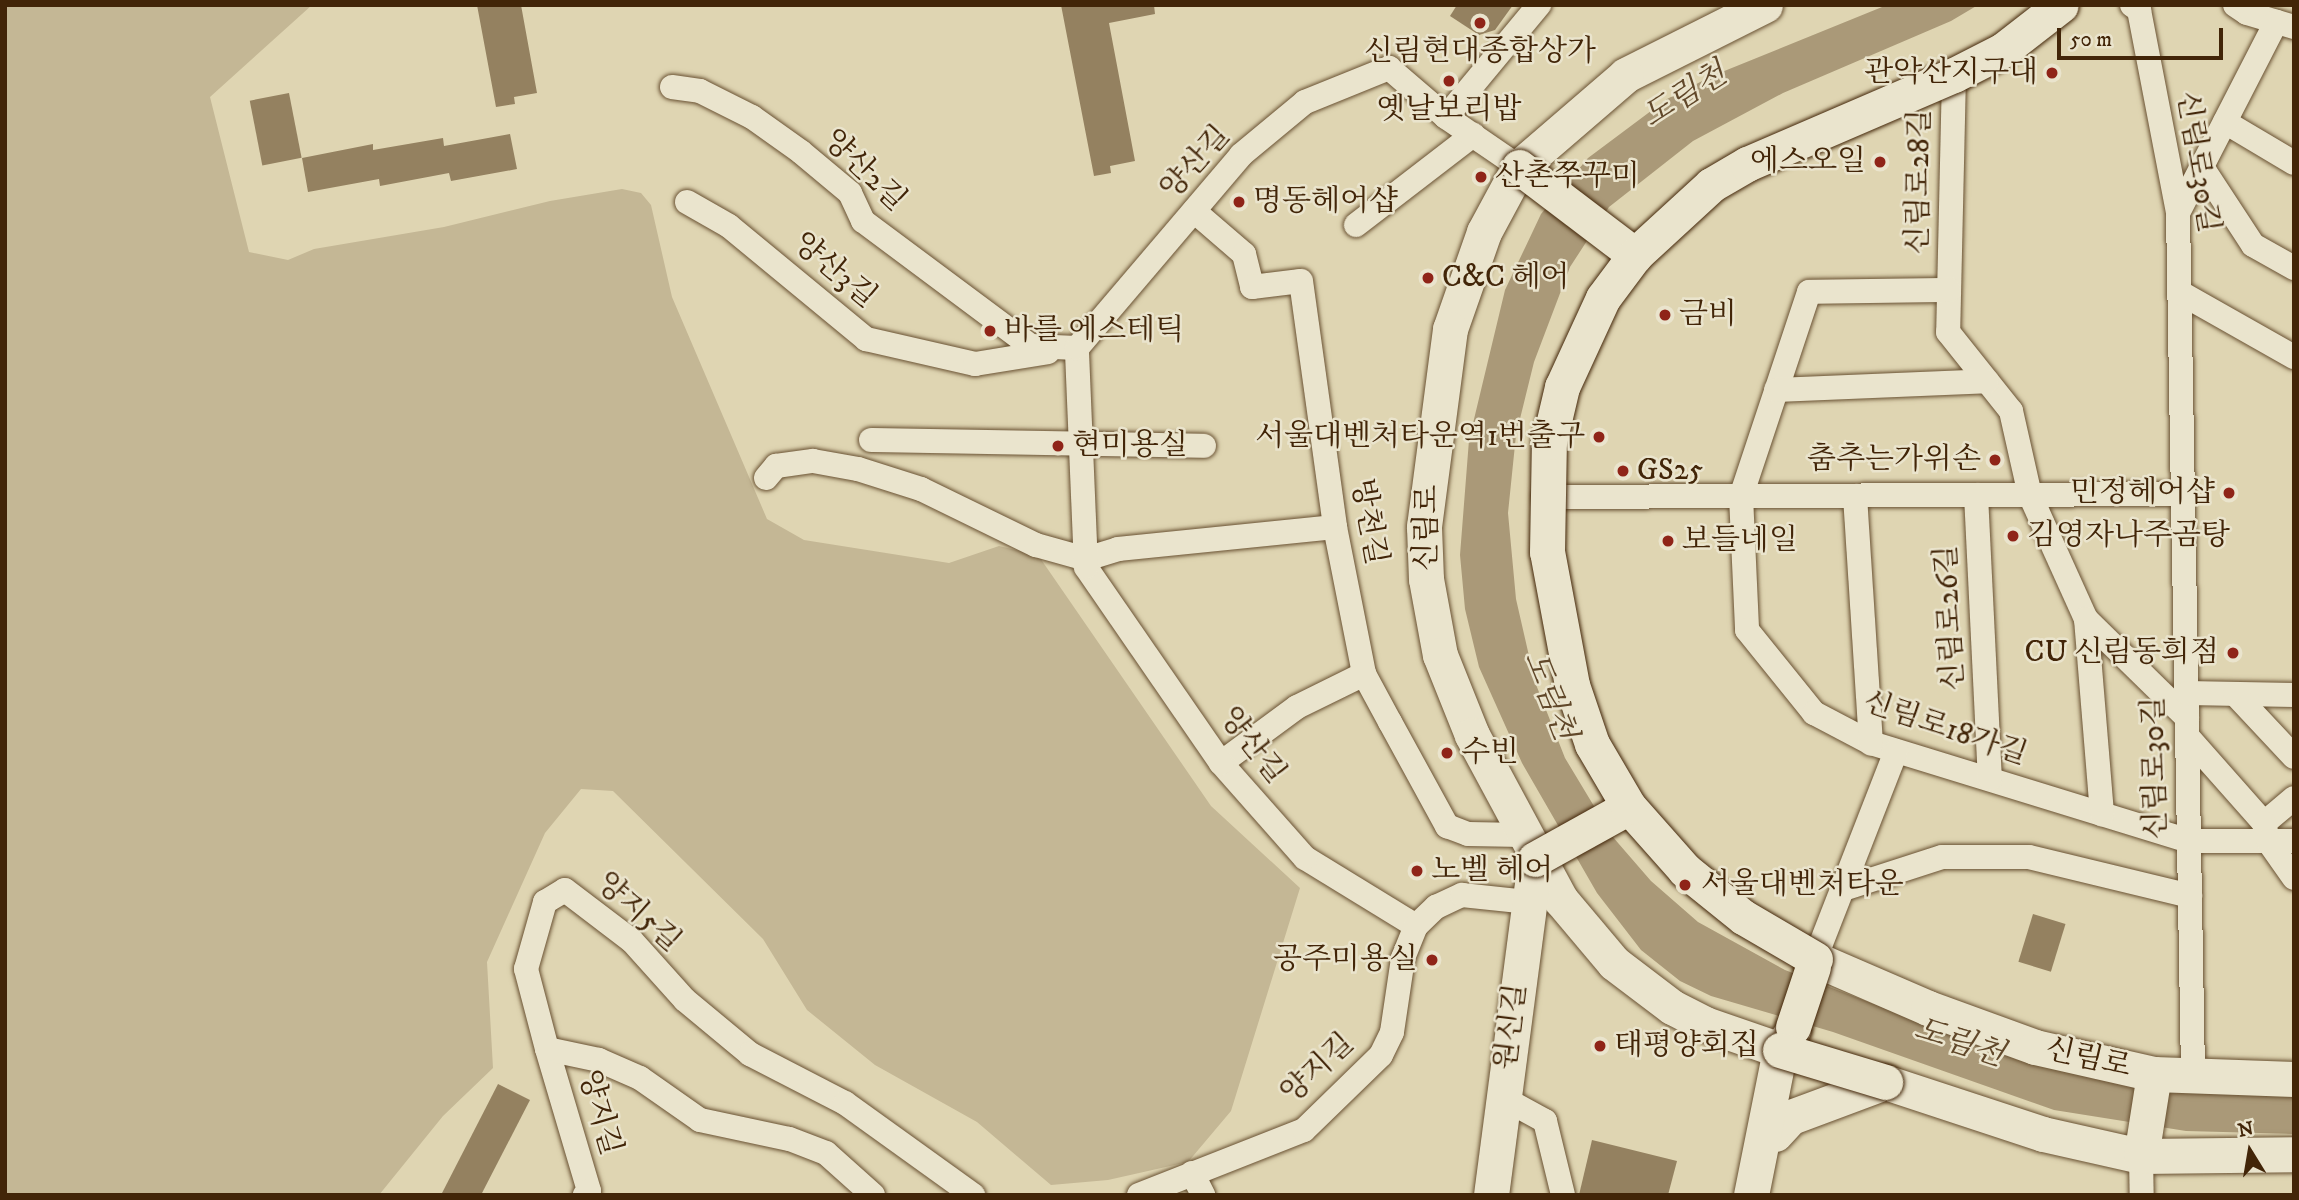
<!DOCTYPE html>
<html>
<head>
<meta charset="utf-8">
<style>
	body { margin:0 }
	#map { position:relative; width:2299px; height:1200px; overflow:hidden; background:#dfd5b2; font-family:"IM FELL DW Pica","Noto Serif KR",serif }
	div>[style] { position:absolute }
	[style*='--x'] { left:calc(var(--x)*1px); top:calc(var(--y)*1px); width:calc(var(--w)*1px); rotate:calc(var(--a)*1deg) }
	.green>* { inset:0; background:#c4b795 }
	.water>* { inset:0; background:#aa9978 }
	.building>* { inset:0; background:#948160; transform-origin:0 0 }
	.roads { filter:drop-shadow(0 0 2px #695132) drop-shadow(0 0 2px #695132) }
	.street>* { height:24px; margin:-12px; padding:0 12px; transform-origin:12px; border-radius:12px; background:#eae4cd }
	.secondary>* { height:35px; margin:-17.5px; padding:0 17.5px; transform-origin:17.5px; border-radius:17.5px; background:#eae4cd }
	.bridges { filter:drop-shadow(0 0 2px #422508) drop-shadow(0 0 2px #422508) }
	.secondary-bridge>* { height:35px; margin:-17.5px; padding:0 17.5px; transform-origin:17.5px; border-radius:17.5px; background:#eae4cd }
	.dots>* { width:19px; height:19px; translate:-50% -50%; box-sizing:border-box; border:4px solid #eae4cd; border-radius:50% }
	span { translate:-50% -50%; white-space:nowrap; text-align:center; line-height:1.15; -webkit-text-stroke:5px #eae4cd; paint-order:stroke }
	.poi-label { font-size:30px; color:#422508 }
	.right { translate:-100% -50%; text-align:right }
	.left { translate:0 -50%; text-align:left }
	.street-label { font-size:30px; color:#422508 }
	.water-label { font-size:32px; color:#61482a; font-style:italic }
	.frame { position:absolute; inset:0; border:7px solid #422508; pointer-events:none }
	.north { position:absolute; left:2215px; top:1116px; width:70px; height:70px; -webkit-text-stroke:5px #eae4cd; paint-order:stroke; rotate:349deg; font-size:19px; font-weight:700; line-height:28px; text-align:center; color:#422508 }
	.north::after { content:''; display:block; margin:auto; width:24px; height:32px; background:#422508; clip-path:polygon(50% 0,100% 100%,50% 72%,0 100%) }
	.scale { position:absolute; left:2057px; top:28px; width:166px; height:32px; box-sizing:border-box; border:4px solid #422508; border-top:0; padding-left:9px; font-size:21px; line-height:24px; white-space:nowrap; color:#422508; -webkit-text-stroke:5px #eae4cd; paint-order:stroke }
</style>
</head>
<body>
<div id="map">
	<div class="green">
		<div style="clip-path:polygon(5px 5px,312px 5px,210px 97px,249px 252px,288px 260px,314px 249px,444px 227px,550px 201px,622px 189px,641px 193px,651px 205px,672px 297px,767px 519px,804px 540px,949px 563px,999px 546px,1038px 555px,1211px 806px,1300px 888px,1231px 1111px,1188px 1162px,1108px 1180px,1051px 1185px,977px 1122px,875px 1065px,807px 1010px,763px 939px,613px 791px,581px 789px,545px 833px,487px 962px,493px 1068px,443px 1116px,379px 1195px,5px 1195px)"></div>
	</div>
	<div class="water">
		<div style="clip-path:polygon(1887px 5px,1978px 5px,1951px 21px,1783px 93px,1693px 141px,1609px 207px,1570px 267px,1534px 362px,1516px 435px,1508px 513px,1516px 599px,1535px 682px,1565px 758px,1612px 836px,1651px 881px,1698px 922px,1785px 970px,1926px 1024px,2201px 1093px,2294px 1097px,2294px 1134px,2186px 1131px,2054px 1110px,1833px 1032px,1711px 996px,1680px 981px,1641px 950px,1597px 893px,1522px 763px,1479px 667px,1465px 609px,1460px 555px,1469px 440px,1505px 290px,1541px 214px,1588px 158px,1667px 99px,1712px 76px)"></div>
	</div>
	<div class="building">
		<div style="clip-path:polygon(477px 5px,521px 5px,537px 93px,514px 97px,515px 104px,496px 107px)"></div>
		<div style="clip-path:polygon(1061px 5px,1154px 5px,1155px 14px,1109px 23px,1135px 161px,1110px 166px,1111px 173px,1094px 176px)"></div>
		<div style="clip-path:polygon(1457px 5px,1513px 5px,1495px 30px,1479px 35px,1450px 16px)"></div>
		<div style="left:289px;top:93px;width:66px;height:40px;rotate:79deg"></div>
		<div style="clip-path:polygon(510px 134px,517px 169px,451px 181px,449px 173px,380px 186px,379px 179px,308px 192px,302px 158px,373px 144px,373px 150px,443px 138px,444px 146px)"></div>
		<div style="left:2033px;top:914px;width:34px;height:50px;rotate:17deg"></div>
		<div style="clip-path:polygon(498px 1084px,530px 1100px,481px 1195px,441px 1195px)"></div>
		<div style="clip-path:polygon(1592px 1140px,1677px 1161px,1668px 1195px,1579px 1195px)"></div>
	</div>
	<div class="roads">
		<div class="street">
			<div style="--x:2132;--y:5;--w:9;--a:36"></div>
			<div style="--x:2139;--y:10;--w:207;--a:79.1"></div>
			<div style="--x:2178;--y:213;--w:863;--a:89"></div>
			<div style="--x:2235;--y:5;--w:14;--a:34"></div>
			<div style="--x:2247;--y:13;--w:49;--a:16.6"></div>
			<div style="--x:1954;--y:75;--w:257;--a:91.3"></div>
			<div style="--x:1948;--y:332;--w:101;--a:51.4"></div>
			<div style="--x:2011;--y:411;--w:86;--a:77.3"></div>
			<div style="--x:2030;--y:495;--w:136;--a:65.7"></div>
			<div style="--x:2086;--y:619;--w:141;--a:44.4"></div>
			<div style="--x:672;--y:87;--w:28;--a:8"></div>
			<div style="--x:700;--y:91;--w:58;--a:26.6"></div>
			<div style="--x:752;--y:117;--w:60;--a:35.5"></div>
			<div style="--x:801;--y:152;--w:64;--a:39.9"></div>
			<div style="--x:850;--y:193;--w:31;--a:65"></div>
			<div style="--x:863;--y:221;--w:209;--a:36.7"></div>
			<div style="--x:1031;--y:346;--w:46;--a:2.5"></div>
			<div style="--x:1446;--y:117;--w:146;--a:-50.3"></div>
			<div style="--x:2225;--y:122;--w:80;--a:30.7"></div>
			<div style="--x:2202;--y:167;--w:93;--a:56.8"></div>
			<div style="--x:2253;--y:245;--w:47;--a:29.3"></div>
			<div style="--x:687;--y:202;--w:48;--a:29.7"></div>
			<div style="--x:729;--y:226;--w:178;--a:39.5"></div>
			<div style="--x:866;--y:339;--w:112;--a:12.9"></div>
			<div style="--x:975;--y:364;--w:74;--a:-9.3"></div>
			<div style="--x:1194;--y:211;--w:66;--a:40.7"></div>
			<div style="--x:1244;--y:254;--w:34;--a:76"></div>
			<div style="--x:1252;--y:287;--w:49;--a:-7"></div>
			<div style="--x:1301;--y:281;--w:248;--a:82.1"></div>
			<div style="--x:1335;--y:527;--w:150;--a:78.8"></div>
			<div style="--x:1364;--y:674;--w:55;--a:61.6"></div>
			<div style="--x:1390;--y:722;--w:119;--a:61.3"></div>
			<div style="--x:1447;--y:826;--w:22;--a:21"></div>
			<div style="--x:1468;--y:834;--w:55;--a:1"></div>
			<div style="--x:2178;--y:213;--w:215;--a:-62.8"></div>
			<div style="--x:1356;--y:225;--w:148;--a:-37.6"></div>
			<div style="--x:1949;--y:290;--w:140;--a:179.2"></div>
			<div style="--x:1809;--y:292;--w:215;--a:108.4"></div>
			<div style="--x:1741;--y:496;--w:134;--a:87.4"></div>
			<div style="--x:1747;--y:630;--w:107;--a:51.1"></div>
			<div style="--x:1814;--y:713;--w:64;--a:27.8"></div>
			<div style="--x:1871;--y:743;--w:333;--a:17.1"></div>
			<div style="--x:2189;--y:841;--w:105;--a:0"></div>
			<div style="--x:2179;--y:292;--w:132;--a:29.5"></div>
			<div style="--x:1776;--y:390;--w:211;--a:-2.4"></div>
			<div style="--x:871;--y:440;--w:333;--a:1"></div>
			<div style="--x:766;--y:478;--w:16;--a:-50"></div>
			<div style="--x:776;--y:466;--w:37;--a:-8"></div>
			<div style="--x:813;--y:461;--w:46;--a:10.1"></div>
			<div style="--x:858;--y:469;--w:66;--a:17.6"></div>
			<div style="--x:921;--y:489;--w:128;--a:26"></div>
			<div style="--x:1036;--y:545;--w:52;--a:15.6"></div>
			<div style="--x:1086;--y:559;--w:34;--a:-17"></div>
			<div style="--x:1118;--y:549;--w:218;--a:-5.8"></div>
			<div style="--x:1976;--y:495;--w:284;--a:87.2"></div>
			<div style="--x:1855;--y:496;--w:248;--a:86.3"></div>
			<div style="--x:1545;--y:497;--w:638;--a:-0.27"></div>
			<div style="--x:2086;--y:619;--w:196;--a:85.3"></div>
			<div style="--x:2187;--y:693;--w:107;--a:1.1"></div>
			<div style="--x:2235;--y:694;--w:86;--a:46.9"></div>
			<div style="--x:2187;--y:736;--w:116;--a:48.5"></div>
			<div style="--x:1221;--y:763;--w:94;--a:-36.4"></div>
			<div style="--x:1297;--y:707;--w:75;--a:-26.2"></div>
			<div style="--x:2294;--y:798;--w:39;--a:140"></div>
			<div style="--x:2264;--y:823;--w:18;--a:77"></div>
			<div style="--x:2268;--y:841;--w:45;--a:54.9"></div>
			<div style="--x:1843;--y:889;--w:104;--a:-17.9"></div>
			<div style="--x:1942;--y:857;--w:87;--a:0"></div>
			<div style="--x:2029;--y:857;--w:166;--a:13.6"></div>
			<div style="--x:1416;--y:926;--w:130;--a:-148.5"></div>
			<div style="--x:1305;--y:858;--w:127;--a:-131.5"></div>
			<div style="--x:1221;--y:763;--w:238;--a:-124.6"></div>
			<div style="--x:1086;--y:567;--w:219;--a:-92.4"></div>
			<div style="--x:1077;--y:348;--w:253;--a:-49.6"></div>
			<div style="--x:1241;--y:155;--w:83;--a:-39.6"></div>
			<div style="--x:1305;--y:102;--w:91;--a:-22"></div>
			<div style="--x:1389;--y:68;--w:75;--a:40.7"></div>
			<div style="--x:1446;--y:117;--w:88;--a:34.4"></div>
			<div style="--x:1815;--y:959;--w:223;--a:-68.7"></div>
			<div style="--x:547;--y:1049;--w:148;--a:73.5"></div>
			<div style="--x:589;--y:1191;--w:6;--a:135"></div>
			<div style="--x:1503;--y:1098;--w:48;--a:28.7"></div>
			<div style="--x:1545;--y:1121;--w:76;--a:76.3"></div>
			<div style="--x:2141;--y:1156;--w:39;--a:89"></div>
			<div style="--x:1192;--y:1173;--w:25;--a:63"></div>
			<div style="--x:873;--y:1195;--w:63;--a:-138.2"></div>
			<div style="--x:826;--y:1153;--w:40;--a:-159"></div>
			<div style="--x:789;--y:1139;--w:91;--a:-167.9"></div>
			<div style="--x:700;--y:1120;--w:73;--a:-145"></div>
			<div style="--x:640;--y:1078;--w:45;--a:-156.3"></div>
			<div style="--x:599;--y:1060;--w:53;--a:-168.1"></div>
			<div style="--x:547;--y:1049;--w:83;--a:-104.7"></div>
			<div style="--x:526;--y:969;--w:70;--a:-74.2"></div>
			<div style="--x:545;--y:902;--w:23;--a:-31"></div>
			<div style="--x:565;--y:890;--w:84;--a:37.3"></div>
			<div style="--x:632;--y:941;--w:79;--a:48.1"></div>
			<div style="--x:685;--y:1000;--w:85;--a:39.7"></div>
			<div style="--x:750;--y:1054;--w:107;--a:27.3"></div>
			<div style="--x:845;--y:1103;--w:158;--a:35.7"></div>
			<div style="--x:1139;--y:1195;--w:177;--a:-21.5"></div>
			<div style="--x:1304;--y:1130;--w:107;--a:-44.2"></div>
			<div style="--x:1381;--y:1055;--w:25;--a:-64"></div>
			<div style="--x:1392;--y:1032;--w:75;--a:-81.5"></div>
			<div style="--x:1403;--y:958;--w:35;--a:-68"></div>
			<div style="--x:1416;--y:926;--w:28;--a:-44"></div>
			<div style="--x:1436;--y:907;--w:29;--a:-25"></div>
			<div style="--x:1462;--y:895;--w:65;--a:6.1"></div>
		</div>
		<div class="secondary">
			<div style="--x:1765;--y:5;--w:156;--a:153.3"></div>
			<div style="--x:1626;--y:75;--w:141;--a:139.3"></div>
			<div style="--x:1519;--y:167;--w:74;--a:118.3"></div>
			<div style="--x:1484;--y:232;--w:103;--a:109.3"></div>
			<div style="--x:1450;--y:329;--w:200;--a:97.5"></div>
			<div style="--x:1424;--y:527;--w:52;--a:87.8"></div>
			<div style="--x:1426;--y:579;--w:77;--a:79.6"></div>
			<div style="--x:1440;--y:655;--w:86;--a:68.2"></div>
			<div style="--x:1472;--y:735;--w:187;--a:61.7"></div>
			<div style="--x:1561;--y:900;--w:82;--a:49.9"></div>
			<div style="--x:1614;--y:963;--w:73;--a:37.2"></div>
			<div style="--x:1672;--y:1007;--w:37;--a:27"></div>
			<div style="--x:1705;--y:1024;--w:79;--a:19.1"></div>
			<div style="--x:1813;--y:967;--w:8;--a:-76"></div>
			<div style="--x:1815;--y:959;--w:123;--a:23.4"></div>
			<div style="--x:1928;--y:1008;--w:114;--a:20"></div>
			<div style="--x:2035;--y:1047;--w:122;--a:12.8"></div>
			<div style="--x:2154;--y:1074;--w:140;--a:2"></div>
			<div style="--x:1775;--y:1134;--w:23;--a:-47"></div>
			<div style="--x:1791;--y:1117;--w:100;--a:-20.4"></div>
			<div style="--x:1885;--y:1082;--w:166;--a:18.2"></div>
			<div style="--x:2043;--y:1134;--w:100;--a:12.7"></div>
			<div style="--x:2141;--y:1156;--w:153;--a:-0.7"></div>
			<div style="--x:2141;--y:1156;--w:83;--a:-81"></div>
			<div style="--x:1491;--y:1195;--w:339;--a:-82.5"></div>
			<div style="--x:1751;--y:1195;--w:148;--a:-78.7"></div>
			<div style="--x:1780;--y:1050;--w:24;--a:-57"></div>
		</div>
	</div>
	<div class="bridges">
		<div class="secondary-bridge">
			<div style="--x:1519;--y:167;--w:146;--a:37.2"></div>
			<div style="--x:1535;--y:859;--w:107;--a:-29"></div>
			<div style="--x:1815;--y:959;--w:83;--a:-149.7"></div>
			<div style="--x:1743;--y:917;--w:75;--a:-141"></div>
			<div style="--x:1685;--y:870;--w:84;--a:-131.6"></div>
			<div style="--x:1629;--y:807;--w:73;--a:-120.4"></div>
			<div style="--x:1592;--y:744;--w:62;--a:-108.7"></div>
			<div style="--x:1572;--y:685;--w:135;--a:-100.6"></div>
			<div style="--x:1547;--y:552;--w:110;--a:-89"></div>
			<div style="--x:1549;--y:442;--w:57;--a:-76.7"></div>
			<div style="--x:1562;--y:387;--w:98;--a:-65.3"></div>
			<div style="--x:1603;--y:298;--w:54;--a:-53.3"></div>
			<div style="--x:1635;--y:255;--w:103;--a:-42.6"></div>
			<div style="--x:1711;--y:185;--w:42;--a:-30.3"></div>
			<div style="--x:1747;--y:164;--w:225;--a:-23.3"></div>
			<div style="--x:1954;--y:75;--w:55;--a:-27"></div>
			<div style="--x:2003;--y:50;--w:73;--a:-37.8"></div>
			<div style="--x:1793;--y:1027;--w:63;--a:-71.6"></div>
			<div style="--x:1780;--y:1050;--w:110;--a:16.9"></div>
		</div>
	</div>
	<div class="dots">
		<div style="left:1480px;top:23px;background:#8f2418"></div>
		<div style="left:2052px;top:73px;background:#8f2418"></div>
		<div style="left:1449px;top:81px;background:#8f2418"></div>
		<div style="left:1880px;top:162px;background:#8f2418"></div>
		<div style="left:1481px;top:177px;background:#8f2418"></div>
		<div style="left:1239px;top:202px;background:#8f2418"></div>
		<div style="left:1428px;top:278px;background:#8f2418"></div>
		<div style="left:1665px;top:315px;background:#8f2418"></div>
		<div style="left:990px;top:331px;background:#8f2418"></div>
		<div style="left:1599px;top:437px;background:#8f2418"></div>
		<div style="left:1058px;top:446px;background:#8f2418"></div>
		<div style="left:1995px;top:460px;background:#8f2418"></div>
		<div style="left:1623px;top:471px;background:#8f2418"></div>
		<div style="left:2229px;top:493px;background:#8f2418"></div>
		<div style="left:2013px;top:536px;background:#8f2418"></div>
		<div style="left:1668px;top:541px;background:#8f2418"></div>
		<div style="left:2233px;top:653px;background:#8f2418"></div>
		<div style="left:1447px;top:753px;background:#8f2418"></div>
		<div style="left:1417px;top:871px;background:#8f2418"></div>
		<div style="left:1685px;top:885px;background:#8f2418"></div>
		<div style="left:1432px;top:960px;background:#8f2418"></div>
		<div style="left:1600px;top:1046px;background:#8f2418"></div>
	</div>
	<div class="poi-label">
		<span style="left:1480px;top:52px">신림현대종합상가</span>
		<span class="right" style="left:2038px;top:73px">관악산지구대</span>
		<span style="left:1449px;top:110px">옛날보리밥</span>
		<span class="right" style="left:1866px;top:162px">에스오일</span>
		<span class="left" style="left:1495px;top:177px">산촌쭈꾸미</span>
		<span class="left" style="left:1253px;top:202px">명동헤어샵</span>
		<span class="left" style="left:1442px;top:278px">C&amp;C 헤어</span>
		<span class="left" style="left:1679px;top:315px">금비</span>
		<span class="left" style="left:1004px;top:331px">바를 에스테틱</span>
		<span class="right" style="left:1585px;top:437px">서울대벤처타운역1번출구</span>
		<span class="left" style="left:1072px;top:446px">현미용실</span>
		<span class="right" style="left:1981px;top:460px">춤추는가위손</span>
		<span class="left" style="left:1637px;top:471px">GS25</span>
		<span class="right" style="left:2215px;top:493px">민정헤어샵</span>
		<span class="left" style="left:2027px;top:536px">김영자나주곰탕</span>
		<span class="left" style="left:1682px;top:541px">보들네일</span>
		<span class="right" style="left:2219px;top:653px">CU 신림동희점</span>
		<span class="left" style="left:1461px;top:753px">수빈</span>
		<span class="left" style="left:1431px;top:871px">노벨 헤어</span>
		<span class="left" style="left:1701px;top:885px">서울대벤처타운</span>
		<span class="right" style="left:1418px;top:960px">공주미용실</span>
		<span class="left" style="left:1614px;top:1046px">태평양회집</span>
	</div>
	<div class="street-label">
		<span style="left:2197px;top:162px;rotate:81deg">신림로30길</span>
		<span style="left:1196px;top:163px;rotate:-48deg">양산길</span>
		<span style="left:864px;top:171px;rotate:44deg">양산2길</span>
		<span style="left:1920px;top:182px;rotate:-89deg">신림로28길</span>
		<span style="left:834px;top:271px;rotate:40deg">양산3길</span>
		<span style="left:1368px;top:522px;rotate:80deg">방천길</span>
		<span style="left:1428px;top:528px;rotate:-89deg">신림로</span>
		<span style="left:1951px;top:618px;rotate:-93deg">신림로26길</span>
		<span style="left:1945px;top:729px;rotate:19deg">신림로18가길</span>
		<span style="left:1252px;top:746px;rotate:52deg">양산길</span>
		<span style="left:2156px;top:768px;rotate:-91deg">신림로30길</span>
		<span style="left:638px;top:913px;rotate:42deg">양지5길</span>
		<span style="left:1512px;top:1027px;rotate:-83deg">원신길</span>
		<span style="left:2088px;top:1059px;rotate:13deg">신림로</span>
		<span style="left:1318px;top:1069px;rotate:-43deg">양지길</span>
		<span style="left:599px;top:1113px;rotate:74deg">양지길</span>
	</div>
	<div class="water-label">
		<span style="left:1685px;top:96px;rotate:-32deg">도림천</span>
		<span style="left:1549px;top:696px;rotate:69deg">도림천</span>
		<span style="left:1959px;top:1043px;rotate:18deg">도림천</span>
	</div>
	<div class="frame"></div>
	<div class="north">N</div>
	<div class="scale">50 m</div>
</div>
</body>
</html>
